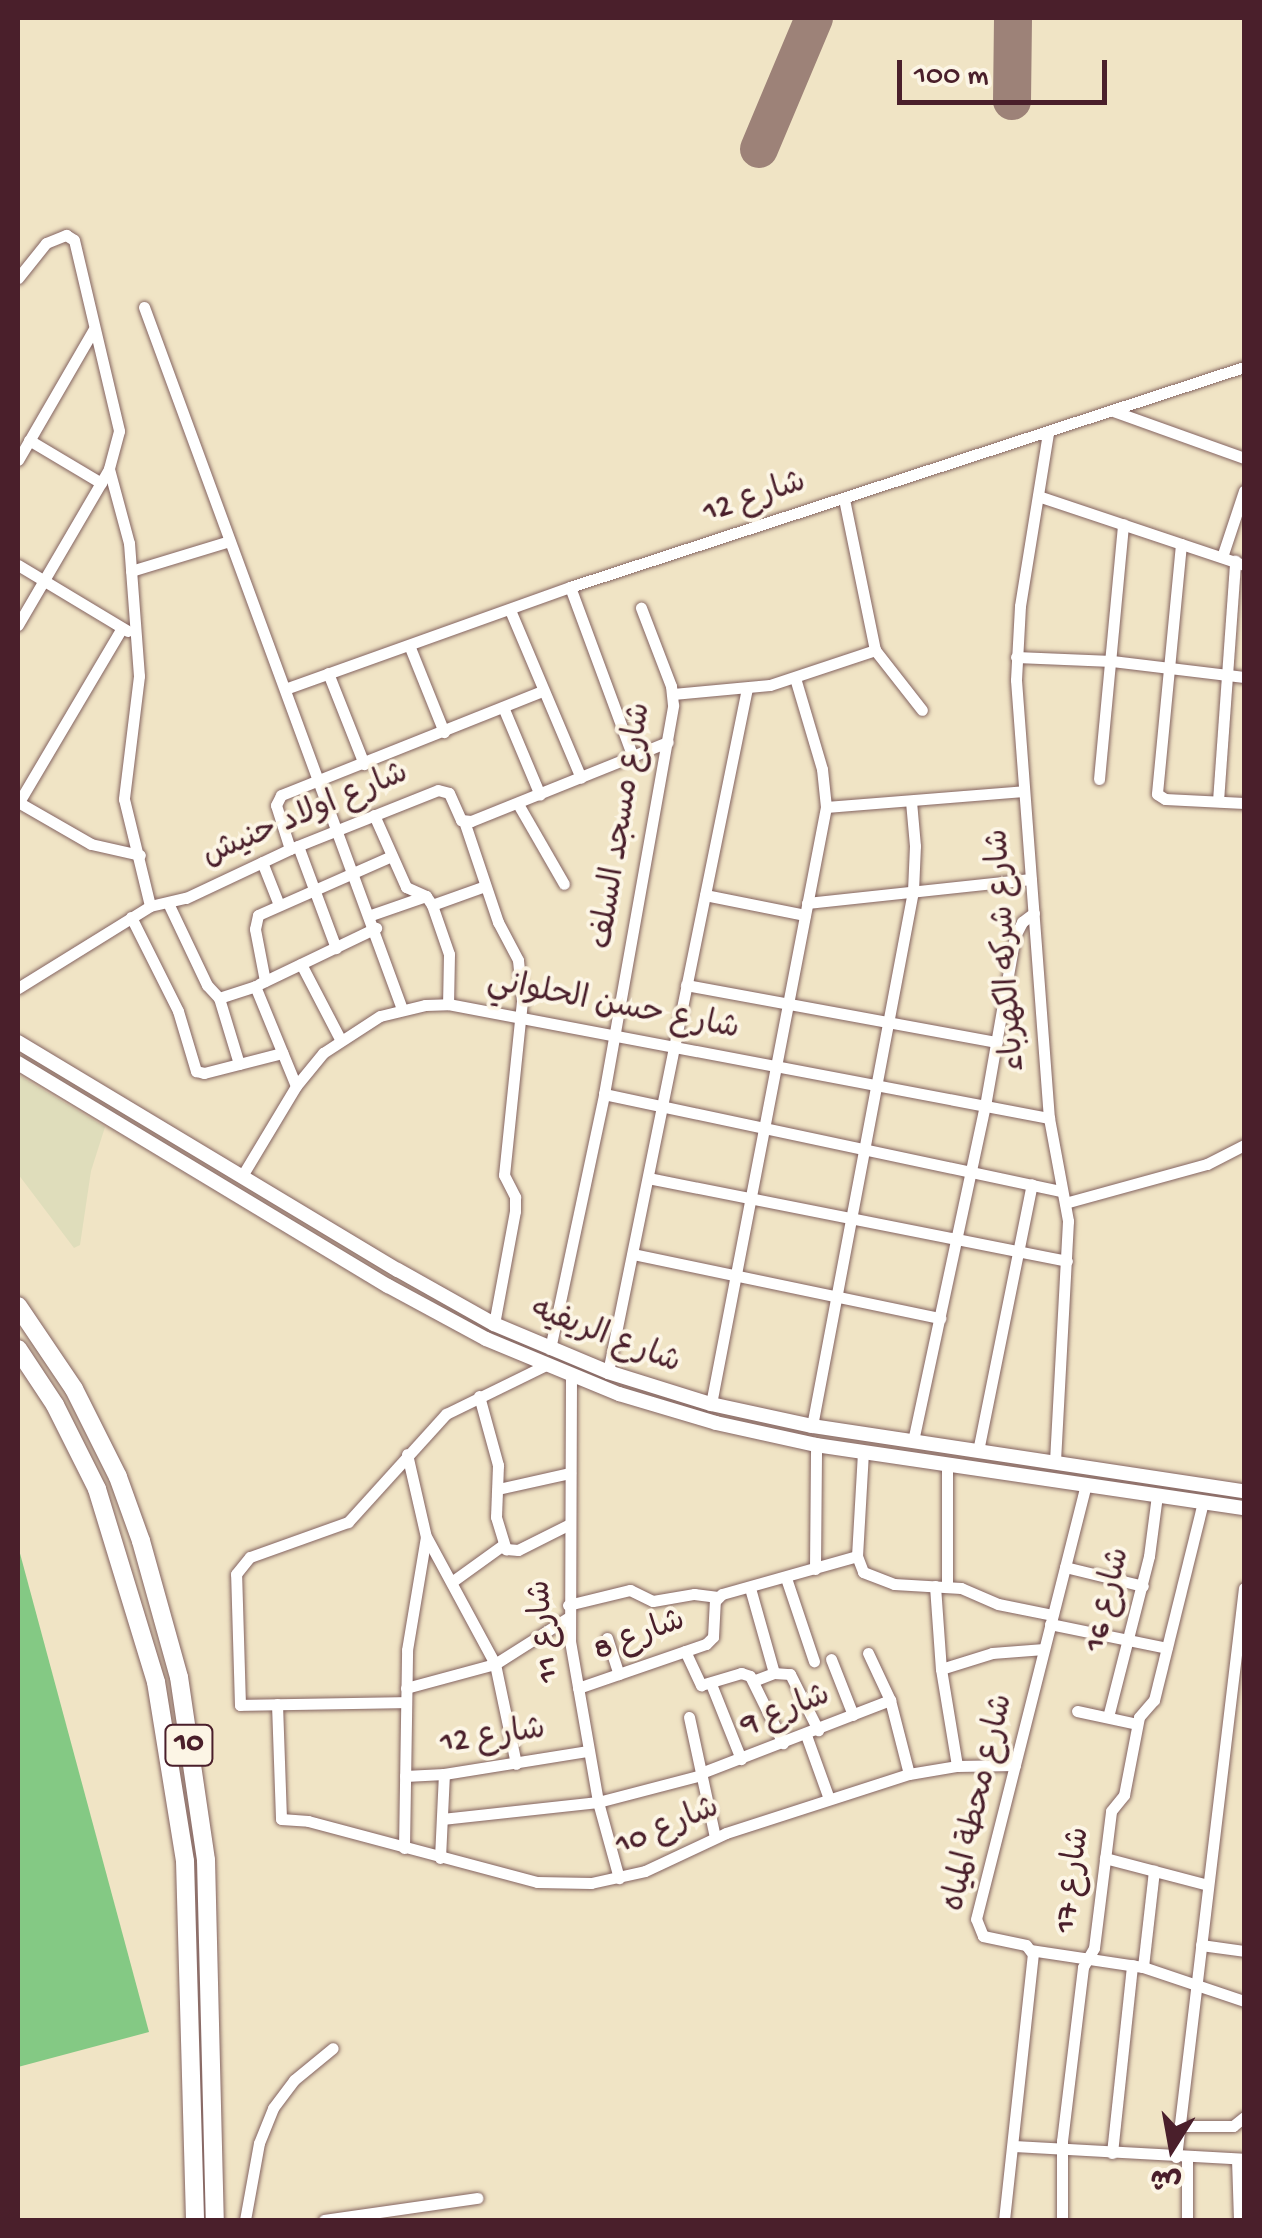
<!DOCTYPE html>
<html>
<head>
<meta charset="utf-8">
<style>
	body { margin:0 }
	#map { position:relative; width:1262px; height:2238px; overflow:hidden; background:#f0e4c5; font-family:"Gochi Hand","Playpen Sans Arabic",sans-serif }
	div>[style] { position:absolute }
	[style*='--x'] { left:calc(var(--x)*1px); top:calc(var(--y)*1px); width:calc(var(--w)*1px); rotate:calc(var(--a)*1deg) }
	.built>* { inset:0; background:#dfddbb }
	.green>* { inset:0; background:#84c984 }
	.taxiway>* { height:38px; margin:-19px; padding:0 19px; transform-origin:19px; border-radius:19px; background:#9d8278 }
	.roads { filter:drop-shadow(0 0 2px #846461) drop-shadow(0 0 2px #846461) }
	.minor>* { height:11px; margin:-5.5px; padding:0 5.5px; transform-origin:5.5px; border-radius:5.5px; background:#fff }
	.tertiary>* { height:14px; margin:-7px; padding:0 7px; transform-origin:7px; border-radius:7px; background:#fff }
	.primary>* { height:18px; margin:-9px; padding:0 9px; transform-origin:9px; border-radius:9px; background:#fff }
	span { translate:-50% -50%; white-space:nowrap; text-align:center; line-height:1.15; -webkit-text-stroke:8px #fcf5e5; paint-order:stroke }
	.shield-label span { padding:2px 8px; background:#fcf5e5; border:2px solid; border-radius:8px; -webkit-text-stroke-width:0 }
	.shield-label { font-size:30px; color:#4a1f2b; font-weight:700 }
	.street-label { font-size:32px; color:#4a1f2b }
	.frame { position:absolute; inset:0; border:20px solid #4a1f2b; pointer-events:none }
	.north { position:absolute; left:1122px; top:2098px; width:100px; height:100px; -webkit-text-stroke:8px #fcf5e5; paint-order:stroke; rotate:191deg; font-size:28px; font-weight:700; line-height:40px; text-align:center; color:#4a1f2b }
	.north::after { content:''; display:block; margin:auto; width:35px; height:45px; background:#4a1f2b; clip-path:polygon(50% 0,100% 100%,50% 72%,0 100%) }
	.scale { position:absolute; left:897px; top:60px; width:210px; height:45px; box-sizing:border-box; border:5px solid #4a1f2b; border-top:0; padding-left:12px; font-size:30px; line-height:35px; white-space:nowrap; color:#4a1f2b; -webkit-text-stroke:8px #fcf5e5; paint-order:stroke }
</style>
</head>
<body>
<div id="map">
	<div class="built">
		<div style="clip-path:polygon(18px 1075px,105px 1127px,91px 1171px,80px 1245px,74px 1248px,18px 1174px)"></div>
	</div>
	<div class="green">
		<div style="clip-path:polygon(18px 1546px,149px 2032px,18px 2067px)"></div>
	</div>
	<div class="taxiway">
		<div style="--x:1012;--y:101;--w:83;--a:-89.3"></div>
		<div style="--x:759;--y:149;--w:142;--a:-67.2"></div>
	</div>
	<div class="roads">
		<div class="minor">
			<div style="--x:18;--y:278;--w:45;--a:-51.3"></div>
			<div style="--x:46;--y:243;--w:22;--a:-22"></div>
			<div style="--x:66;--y:235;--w:9;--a:32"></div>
			<div style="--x:74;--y:240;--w:196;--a:76.7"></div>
			<div style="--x:119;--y:431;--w:39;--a:105"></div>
			<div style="--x:109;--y:469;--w:181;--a:120.3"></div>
			<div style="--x:144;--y:307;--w:748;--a:69.82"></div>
			<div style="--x:1113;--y:411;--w:139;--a:19.7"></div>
			<div style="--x:1048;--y:433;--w:175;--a:99.2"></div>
			<div style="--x:1020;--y:606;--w:74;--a:93.1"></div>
			<div style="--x:1016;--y:680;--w:439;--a:85.7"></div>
			<div style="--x:1049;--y:1118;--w:105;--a:79.5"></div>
			<div style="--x:1068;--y:1221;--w:242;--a:93.1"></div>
			<div style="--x:29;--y:440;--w:84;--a:30.8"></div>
			<div style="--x:18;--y:460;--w:151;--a:-59.9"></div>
			<div style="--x:109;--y:469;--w:77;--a:74.9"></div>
			<div style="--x:129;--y:543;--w:133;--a:85.7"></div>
			<div style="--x:139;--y:676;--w:124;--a:97"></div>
			<div style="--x:124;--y:799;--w:110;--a:76.3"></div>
			<div style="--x:1038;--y:496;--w:217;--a:18.5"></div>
			<div style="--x:844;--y:499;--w:154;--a:78.4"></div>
			<div style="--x:875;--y:650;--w:76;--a:51.9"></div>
			<div style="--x:1181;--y:544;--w:251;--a:95.5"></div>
			<div style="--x:1157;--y:794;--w:9;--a:32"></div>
			<div style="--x:1165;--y:799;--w:79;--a:2.9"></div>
			<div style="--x:1222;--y:557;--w:70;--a:-71.6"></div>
			<div style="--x:18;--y:565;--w:128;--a:31"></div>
			<div style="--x:131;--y:571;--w:103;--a:-16.9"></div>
			<div style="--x:570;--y:587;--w:181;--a:69.7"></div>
			<div style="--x:510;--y:610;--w:182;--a:67.1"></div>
			<div style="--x:409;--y:645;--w:94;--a:68.1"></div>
			<div style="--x:1016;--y:657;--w:96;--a:2.4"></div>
			<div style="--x:1112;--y:661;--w:133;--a:6.9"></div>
			<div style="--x:328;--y:673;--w:98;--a:68.4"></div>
			<div style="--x:285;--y:689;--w:303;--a:-19.7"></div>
			<div style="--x:570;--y:587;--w:709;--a:-18.08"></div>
			<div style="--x:673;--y:694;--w:97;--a:-5.3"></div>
			<div style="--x:770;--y:685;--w:111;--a:-18.4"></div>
			<div style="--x:503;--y:707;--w:95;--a:67.2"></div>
			<div style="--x:1099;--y:779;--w:256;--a:-84.6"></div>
			<div style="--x:1218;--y:801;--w:241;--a:-85.9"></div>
			<div style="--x:18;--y:802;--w:84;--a:29.9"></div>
			<div style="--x:91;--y:844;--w:50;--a:12.7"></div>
			<div style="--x:19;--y:802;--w:202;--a:-59.4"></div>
			<div style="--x:518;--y:804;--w:92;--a:60.1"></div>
			<div style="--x:826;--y:807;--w:198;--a:-4.6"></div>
			<div style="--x:374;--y:815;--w:79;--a:66"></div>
			<div style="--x:406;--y:887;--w:22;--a:24"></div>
			<div style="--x:426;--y:896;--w:11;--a:56"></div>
			<div style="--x:432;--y:905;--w:52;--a:70.9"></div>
			<div style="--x:449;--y:954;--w:50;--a:91.1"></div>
			<div style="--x:464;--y:821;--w:107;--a:71.4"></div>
			<div style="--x:498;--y:922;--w:43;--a:62.2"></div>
			<div style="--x:518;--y:960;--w:41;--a:84.4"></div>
			<div style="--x:522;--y:1001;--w:175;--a:95.9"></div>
			<div style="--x:504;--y:1175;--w:25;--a:63"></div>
			<div style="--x:515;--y:1197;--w:14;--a:90"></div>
			<div style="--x:515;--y:1211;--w:115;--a:100.5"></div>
			<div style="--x:298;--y:846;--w:109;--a:69.6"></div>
			<div style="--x:290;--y:849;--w:46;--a:-107.7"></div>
			<div style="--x:276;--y:805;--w:11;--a:-63"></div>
			<div style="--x:281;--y:795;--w:282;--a:-21.7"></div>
			<div style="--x:262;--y:862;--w:46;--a:68.4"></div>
			<div style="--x:705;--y:895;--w:102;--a:11.3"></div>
			<div style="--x:168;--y:903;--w:91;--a:64.6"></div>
			<div style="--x:207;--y:985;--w:18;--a:47"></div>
			<div style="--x:219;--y:998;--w:69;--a:73.1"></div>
			<div style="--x:807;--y:903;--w:225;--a:-6.1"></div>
			<div style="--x:432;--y:905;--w:56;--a:-19.7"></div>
			<div style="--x:371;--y:915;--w:58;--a:-19.1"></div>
			<div style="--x:131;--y:917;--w:105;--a:63.4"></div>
			<div style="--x:178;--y:1011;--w:63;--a:73.3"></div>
			<div style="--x:196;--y:1071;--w:8;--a:14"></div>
			<div style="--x:204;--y:1073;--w:81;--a:-14.4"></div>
			<div style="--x:301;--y:964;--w:85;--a:62.5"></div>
			<div style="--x:265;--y:981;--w:53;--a:-100.9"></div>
			<div style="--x:255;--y:929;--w:14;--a:-78"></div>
			<div style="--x:258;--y:915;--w:146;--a:-23.8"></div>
			<div style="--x:259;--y:984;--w:130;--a:-25.6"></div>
			<div style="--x:686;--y:985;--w:316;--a:10.4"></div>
			<div style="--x:18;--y:988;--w:155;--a:-31.8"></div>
			<div style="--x:150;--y:906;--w:37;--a:-13"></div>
			<div style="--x:186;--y:898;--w:115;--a:-25.2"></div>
			<div style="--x:290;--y:849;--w:159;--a:-21.7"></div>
			<div style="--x:438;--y:790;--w:11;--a:15"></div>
			<div style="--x:449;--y:793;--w:30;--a:66"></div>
			<div style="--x:461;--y:820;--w:10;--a:6"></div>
			<div style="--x:471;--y:821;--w:212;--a:-21.9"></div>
			<div style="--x:219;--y:998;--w:38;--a:-18"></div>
			<div style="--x:255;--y:986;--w:108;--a:67.7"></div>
			<div style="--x:604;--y:1094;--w:466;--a:12"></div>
			<div style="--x:242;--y:1176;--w:105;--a:-59"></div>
			<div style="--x:296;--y:1086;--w:43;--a:-50.7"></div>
			<div style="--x:323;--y:1053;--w:68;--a:-33"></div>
			<div style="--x:380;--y:1016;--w:46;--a:-13.7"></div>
			<div style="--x:425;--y:1005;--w:23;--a:-2"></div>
			<div style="--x:448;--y:1004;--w:612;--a:10.74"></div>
			<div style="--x:648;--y:1178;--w:427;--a:11.2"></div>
			<div style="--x:1065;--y:1203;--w:147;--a:-15.4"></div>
			<div style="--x:1207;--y:1164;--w:42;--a:-27.2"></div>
			<div style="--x:633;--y:1254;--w:314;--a:11.8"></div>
			<div style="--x:550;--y:1349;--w:261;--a:-78"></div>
			<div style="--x:604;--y:1094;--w:395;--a:-79.9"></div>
			<div style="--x:673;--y:705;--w:19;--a:-96"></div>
			<div style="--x:671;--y:686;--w:84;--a:-111"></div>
			<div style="--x:608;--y:1372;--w:698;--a:-78.51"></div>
			<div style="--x:571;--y:1376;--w:265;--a:90.2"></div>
			<div style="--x:570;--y:1641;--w:163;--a:80.1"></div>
			<div style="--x:598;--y:1802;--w:79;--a:74.6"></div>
			<div style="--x:479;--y:1396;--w:72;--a:74.6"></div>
			<div style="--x:498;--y:1465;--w:52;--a:92.2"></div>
			<div style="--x:496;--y:1517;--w:34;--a:73"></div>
			<div style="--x:506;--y:1549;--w:12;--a:5"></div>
			<div style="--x:518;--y:1550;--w:56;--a:-26.6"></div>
			<div style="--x:711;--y:1404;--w:608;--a:-79.1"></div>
			<div style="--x:826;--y:807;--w:38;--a:-96"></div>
			<div style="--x:822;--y:769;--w:95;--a:-106.5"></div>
			<div style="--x:812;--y:1426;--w:544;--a:-79.31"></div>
			<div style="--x:913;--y:891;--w:45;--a:-87.5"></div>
			<div style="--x:915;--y:846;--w:45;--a:-95.1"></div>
			<div style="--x:913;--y:1441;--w:343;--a:-77.9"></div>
			<div style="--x:985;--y:1106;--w:173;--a:-80"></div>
			<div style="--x:1015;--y:936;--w:16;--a:-63"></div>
			<div style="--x:1022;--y:922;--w:15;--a:-37"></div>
			<div style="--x:978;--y:1451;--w:272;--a:-78.6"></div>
			<div style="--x:863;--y:1452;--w:104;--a:93.3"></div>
			<div style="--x:857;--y:1556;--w:17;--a:69"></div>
			<div style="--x:863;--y:1572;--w:33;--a:21"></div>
			<div style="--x:894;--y:1584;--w:67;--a:3.4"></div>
			<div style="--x:961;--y:1588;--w:40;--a:23.4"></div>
			<div style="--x:998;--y:1604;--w:55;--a:11.5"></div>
			<div style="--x:498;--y:1489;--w:74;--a:-12.5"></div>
			<div style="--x:427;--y:1538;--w:143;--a:61.6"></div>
			<div style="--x:495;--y:1664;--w:102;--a:78.1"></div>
			<div style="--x:1065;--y:1567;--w:80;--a:13.7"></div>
			<div style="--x:815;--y:1569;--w:124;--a:-89.5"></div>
			<div style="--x:786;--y:1578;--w:88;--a:71.4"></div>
			<div style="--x:453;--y:1581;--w:62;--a:-35.8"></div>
			<div style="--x:935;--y:1586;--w:83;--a:85.9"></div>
			<div style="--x:941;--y:1669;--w:98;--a:80.6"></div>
			<div style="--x:947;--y:1586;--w:122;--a:-90"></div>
			<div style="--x:750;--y:1588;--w:88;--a:74.2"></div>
			<div style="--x:568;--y:1605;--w:64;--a:-13.6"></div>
			<div style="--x:630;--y:1590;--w:25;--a:26"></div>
			<div style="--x:653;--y:1601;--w:42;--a:-9.7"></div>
			<div style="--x:694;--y:1594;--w:24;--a:7"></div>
			<div style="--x:1050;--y:1624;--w:119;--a:11.6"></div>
			<div style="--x:607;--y:1638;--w:38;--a:72"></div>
			<div style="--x:685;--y:1651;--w:38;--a:65"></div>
			<div style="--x:701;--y:1685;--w:42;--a:-16.7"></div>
			<div style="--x:741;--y:1673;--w:9;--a:18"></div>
			<div style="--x:750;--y:1676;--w:75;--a:63.8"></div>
			<div style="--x:868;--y:1653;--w:52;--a:64.9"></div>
			<div style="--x:890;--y:1700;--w:76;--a:75.6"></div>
			<div style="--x:831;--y:1659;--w:60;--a:68.6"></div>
			<div style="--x:941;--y:1669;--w:53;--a:-17.4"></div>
			<div style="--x:992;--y:1653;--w:52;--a:-4.4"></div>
			<div style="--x:753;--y:1681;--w:22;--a:-21"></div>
			<div style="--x:774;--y:1673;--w:16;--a:4"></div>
			<div style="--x:790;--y:1674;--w:63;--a:63.4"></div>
			<div style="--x:711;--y:1684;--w:81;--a:68.2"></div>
			<div style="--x:406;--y:1688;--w:92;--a:-15.1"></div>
			<div style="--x:495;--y:1664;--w:88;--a:-32.4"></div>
			<div style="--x:578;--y:1688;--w:135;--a:-19"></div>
			<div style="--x:706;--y:1644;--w:10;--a:-45"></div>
			<div style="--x:713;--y:1637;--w:36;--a:-87"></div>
			<div style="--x:715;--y:1601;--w:10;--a:-45"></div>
			<div style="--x:722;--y:1594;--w:140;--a:-15.7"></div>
			<div style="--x:406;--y:1702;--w:166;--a:179"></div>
			<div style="--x:240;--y:1705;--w:131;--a:-91.7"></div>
			<div style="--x:236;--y:1574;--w:22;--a:-51"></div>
			<div style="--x:250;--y:1557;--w:104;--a:-19.7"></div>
			<div style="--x:348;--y:1522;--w:146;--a:-47.8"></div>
			<div style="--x:446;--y:1414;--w:109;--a:-26.1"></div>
			<div style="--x:277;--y:1704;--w:115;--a:88"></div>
			<div style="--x:281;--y:1819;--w:27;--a:4"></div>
			<div style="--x:308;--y:1821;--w:237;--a:14.9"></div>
			<div style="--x:537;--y:1882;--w:54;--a:1.1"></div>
			<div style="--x:591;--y:1883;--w:55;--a:-12.5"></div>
			<div style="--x:645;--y:1871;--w:89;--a:-25.1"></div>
			<div style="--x:726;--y:1833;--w:192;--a:-17.9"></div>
			<div style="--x:909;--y:1774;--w:49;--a:-9.5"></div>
			<div style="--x:957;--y:1766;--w:58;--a:-1"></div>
			<div style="--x:1077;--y:1711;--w:61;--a:12.2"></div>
			<div style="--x:689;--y:1717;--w:123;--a:77.8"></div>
			<div style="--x:1108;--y:1717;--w:166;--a:-75.7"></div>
			<div style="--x:1149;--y:1556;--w:62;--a:-82.5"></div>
			<div style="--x:806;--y:1735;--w:68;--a:70.2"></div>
			<div style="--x:701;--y:1773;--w:203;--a:-21.1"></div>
			<div style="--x:405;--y:1776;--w:39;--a:-3"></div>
			<div style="--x:444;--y:1774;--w:146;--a:-9.1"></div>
			<div style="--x:442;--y:1819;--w:157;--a:-6.2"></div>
			<div style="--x:598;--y:1802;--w:107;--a:-14.6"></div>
			<div style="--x:404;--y:1848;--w:198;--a:-89.1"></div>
			<div style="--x:407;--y:1650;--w:115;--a:-80.5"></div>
			<div style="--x:426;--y:1537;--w:85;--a:-102.9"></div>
			<div style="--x:440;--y:1858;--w:84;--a:-87.3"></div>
			<div style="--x:1105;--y:1858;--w:106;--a:14.7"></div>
			<div style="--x:1201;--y:1945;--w:43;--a:7.9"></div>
			<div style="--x:1030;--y:1950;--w:114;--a:8.6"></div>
			<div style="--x:1143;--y:1967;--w:107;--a:18.6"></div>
			<div style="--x:1143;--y:1967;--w:97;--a:-83.5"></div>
			<div style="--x:1179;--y:2126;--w:54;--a:0"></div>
			<div style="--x:1233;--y:2126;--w:14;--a:-39"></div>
			<div style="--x:1014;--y:2146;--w:230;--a:3.2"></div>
			<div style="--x:1112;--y:2153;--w:189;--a:-83.9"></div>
			<div style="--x:1176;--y:2157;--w:573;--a:-83.19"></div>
			<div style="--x:1237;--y:2159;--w:61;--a:88.1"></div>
			<div style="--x:245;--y:2220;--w:78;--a:-79.7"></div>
			<div style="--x:259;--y:2143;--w:38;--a:-68"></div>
			<div style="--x:273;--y:2108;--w:35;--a:-53"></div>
			<div style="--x:294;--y:2080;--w:50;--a:-39.4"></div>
			<div style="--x:324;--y:2220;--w:155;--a:-8.2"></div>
			<div style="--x:1004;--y:2220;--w:268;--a:-83.8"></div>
			<div style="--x:1033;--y:1954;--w:11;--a:-128"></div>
			<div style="--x:1026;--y:1945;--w:44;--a:-168.2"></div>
			<div style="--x:983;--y:1936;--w:18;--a:-112"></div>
			<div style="--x:976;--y:1919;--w:448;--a:-75.8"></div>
			<div style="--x:1062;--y:2220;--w:79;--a:-90"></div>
			<div style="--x:1062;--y:2141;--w:175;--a:-83.1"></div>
			<div style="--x:1083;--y:1967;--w:22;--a:-60"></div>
			<div style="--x:1094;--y:1948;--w:138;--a:-82.9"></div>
			<div style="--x:1111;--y:1811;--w:21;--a:-51"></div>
			<div style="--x:1124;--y:1795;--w:79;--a:-79.1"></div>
			<div style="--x:1139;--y:1717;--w:23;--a:-49"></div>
			<div style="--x:1154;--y:1700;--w:204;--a:-76.1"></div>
			<div style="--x:1187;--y:2220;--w:62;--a:-90"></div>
		</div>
		<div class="tertiary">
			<div style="--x:18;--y:1042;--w:443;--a:31"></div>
			<div style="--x:398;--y:1270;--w:110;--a:29.4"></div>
			<div style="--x:494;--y:1324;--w:124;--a:22.8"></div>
			<div style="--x:608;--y:1372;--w:108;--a:17.3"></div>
			<div style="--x:711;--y:1404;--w:103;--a:12.3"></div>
			<div style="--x:812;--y:1426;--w:437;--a:8.6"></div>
			<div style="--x:18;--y:1063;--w:432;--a:31.1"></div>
			<div style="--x:388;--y:1286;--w:111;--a:28.4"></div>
			<div style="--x:486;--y:1339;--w:144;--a:22.5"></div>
			<div style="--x:619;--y:1394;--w:101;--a:16.6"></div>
			<div style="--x:716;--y:1423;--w:102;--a:12.4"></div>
			<div style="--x:816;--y:1445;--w:433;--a:8.4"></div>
		</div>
		<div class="primary">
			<div style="--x:18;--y:1306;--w:100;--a:56"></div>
			<div style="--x:74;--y:1389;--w:98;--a:63.4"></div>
			<div style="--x:118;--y:1477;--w:68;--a:70.2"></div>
			<div style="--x:141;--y:1541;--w:141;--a:74.4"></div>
			<div style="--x:179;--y:1677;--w:185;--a:81.6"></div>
			<div style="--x:206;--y:1860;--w:360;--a:88.6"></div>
			<div style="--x:18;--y:1349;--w:67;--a:56.5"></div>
			<div style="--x:55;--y:1405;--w:94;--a:63.4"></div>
			<div style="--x:97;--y:1489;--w:202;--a:73"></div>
			<div style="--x:156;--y:1682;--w:181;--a:80.8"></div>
			<div style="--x:185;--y:1861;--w:359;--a:88.4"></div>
		</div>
	</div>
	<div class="shield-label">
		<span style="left:189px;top:1745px">10</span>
	</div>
	<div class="street-label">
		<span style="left:755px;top:499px;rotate:-18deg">شارع 12</span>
		<span style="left:306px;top:816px;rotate:-23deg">شارع اولاد حنيش</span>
		<span style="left:623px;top:826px;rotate:-81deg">شارع مسجد السلف</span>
		<span style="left:1008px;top:950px;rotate:-94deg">شارع شركه الكهرباء</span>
		<span style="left:613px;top:1007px;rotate:11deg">شارع حسن الحلواني</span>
		<span style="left:605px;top:1338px;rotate:21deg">شارع الريفيه</span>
		<span style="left:1109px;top:1600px;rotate:-76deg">شارع 16</span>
		<span style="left:546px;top:1631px;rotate:-95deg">شارع 11</span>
		<span style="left:640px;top:1637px;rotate:-20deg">شارع 8</span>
		<span style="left:786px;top:1712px;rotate:-21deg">شارع 9</span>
		<span style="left:493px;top:1738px;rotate:-8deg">شارع 12</span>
		<span style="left:980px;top:1803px;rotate:-77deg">شارع محطة المياه</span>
		<span style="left:668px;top:1828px;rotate:-22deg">شارع 10</span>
		<span style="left:1074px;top:1880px;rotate:-82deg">شارع 17</span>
	</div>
	<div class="frame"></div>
	<div class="north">ش</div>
	<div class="scale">100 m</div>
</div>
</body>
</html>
